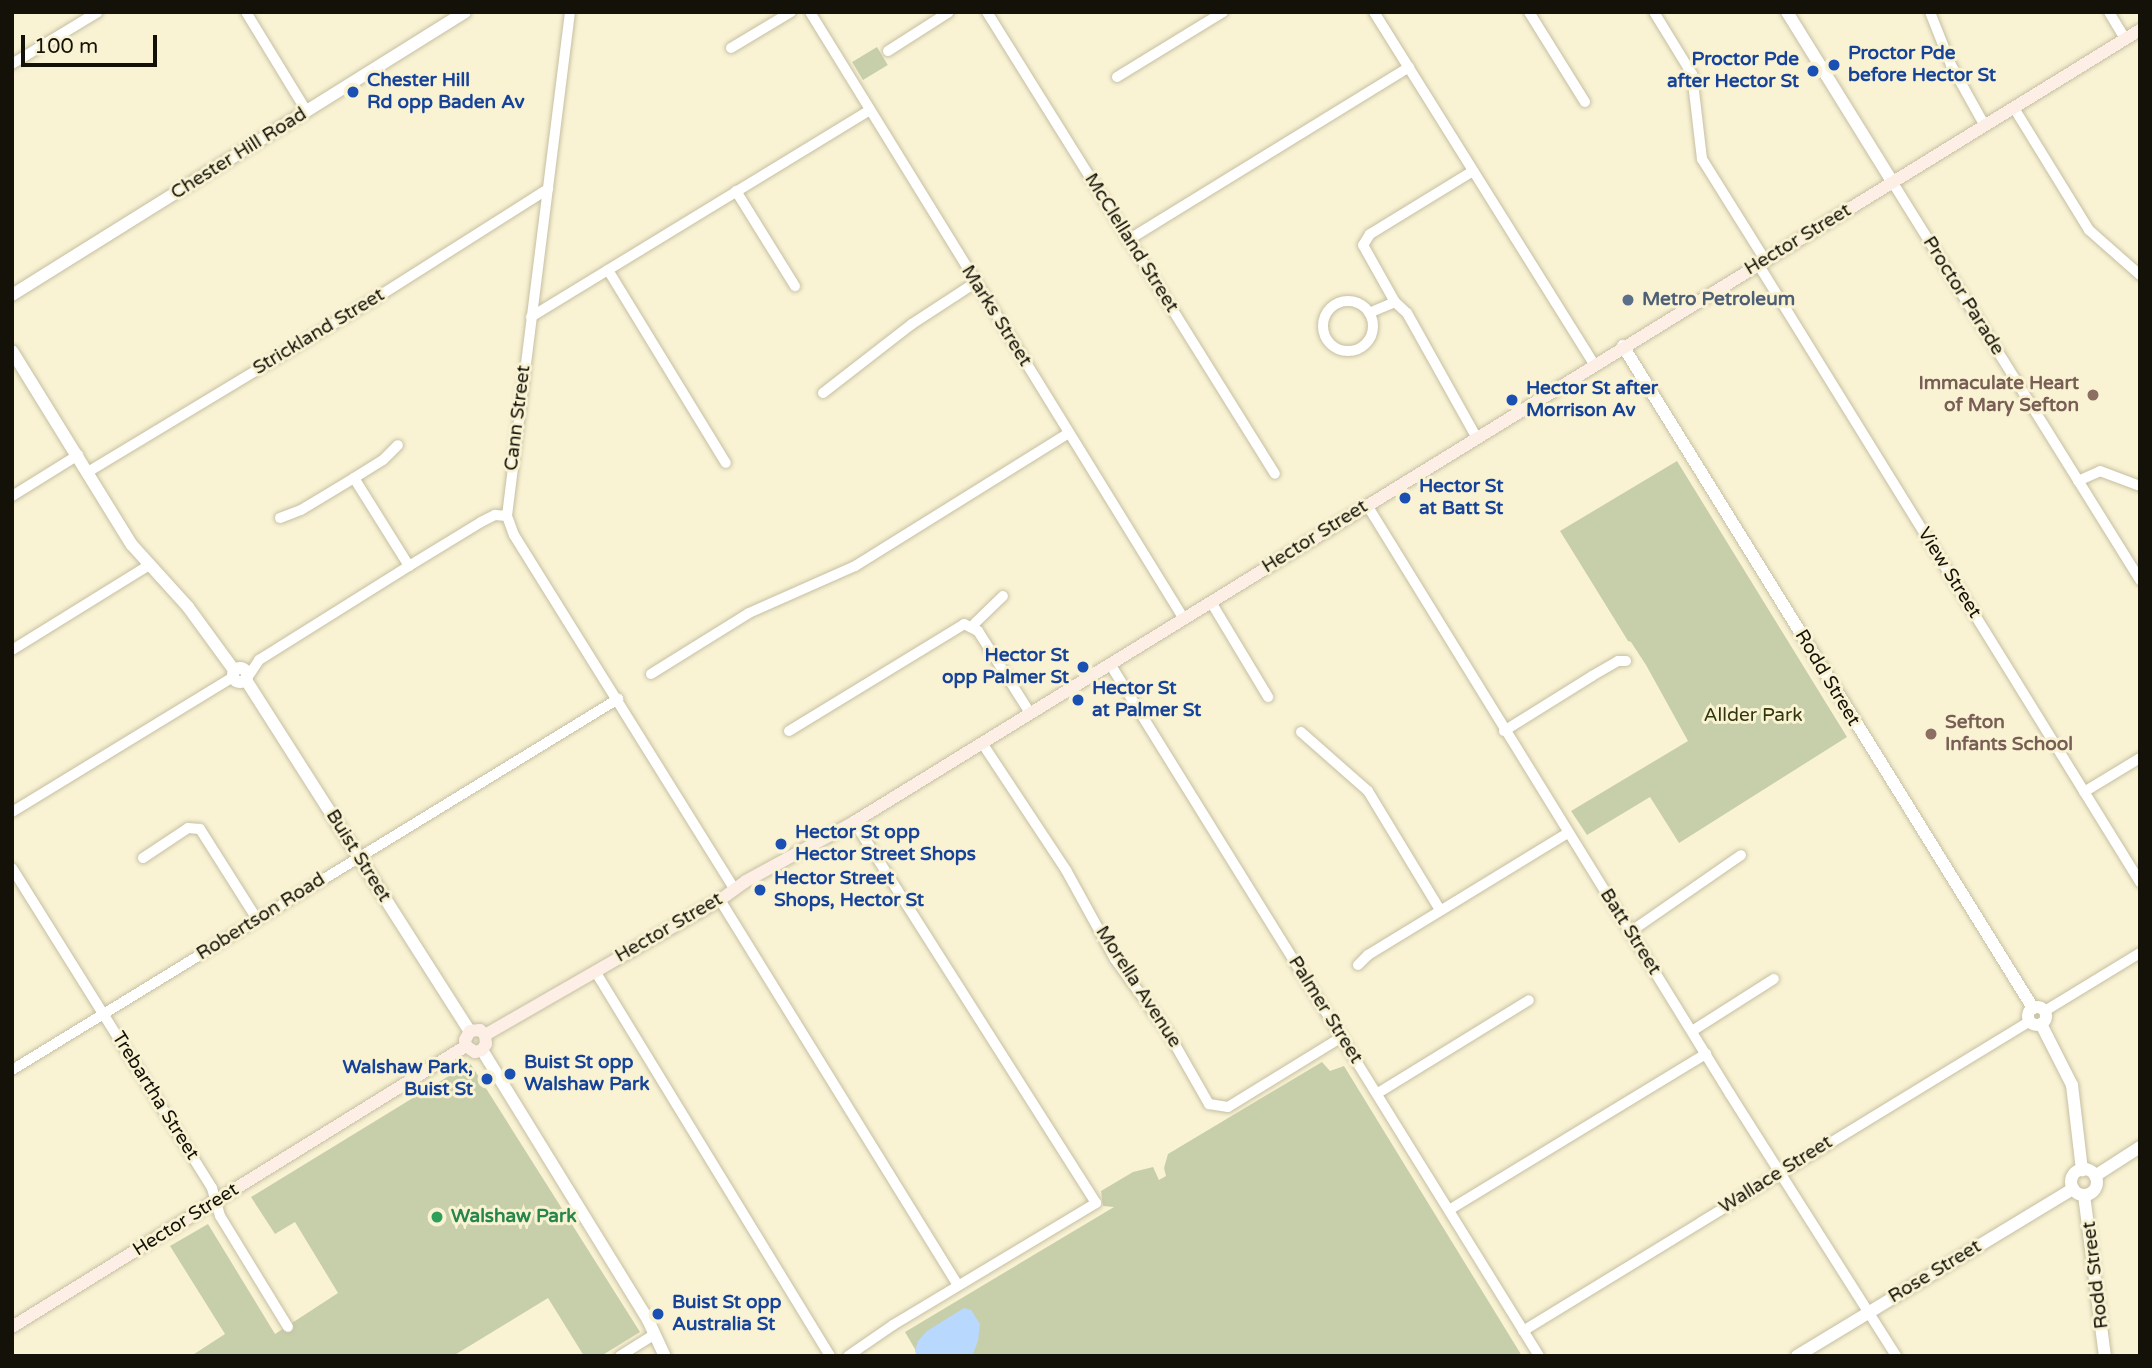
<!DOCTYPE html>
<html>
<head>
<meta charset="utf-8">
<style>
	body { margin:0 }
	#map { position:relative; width:2152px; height:1368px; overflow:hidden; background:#f9f3d4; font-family:"Varela Round",sans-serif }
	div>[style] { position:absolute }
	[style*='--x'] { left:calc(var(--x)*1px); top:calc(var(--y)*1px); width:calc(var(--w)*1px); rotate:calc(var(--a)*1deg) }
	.green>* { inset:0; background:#c7cfaa; transform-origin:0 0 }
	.water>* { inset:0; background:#b8d8fd }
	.roads { filter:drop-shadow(0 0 2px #c6bfa2) drop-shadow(0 0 2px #c6bfa2) }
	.minor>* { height:10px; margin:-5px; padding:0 5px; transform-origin:5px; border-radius:5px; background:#fff }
	.minor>.ring { margin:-5px; padding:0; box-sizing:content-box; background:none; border:10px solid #fff; border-radius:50% }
	.tertiary>* { height:12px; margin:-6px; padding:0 6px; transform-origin:6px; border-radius:6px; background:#fff }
	.tertiary>.ring { margin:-6px; padding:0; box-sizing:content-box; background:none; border:12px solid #fff; border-radius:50% }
	.secondary>* { height:12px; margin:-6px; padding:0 6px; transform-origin:6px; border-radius:6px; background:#fdeee6 }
	.dots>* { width:19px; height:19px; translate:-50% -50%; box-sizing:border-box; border:4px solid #f9f3d4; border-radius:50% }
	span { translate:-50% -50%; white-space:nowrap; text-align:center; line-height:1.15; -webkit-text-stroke:6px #f9f3d4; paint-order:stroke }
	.transit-label { font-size:19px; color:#164399; font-weight:700 }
	.left { translate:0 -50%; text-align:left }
	.right { translate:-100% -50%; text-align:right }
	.street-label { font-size:19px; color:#141208 }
	.service-label { font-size:19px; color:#4e5e75; font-weight:700 }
	.education-label { font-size:19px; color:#785e54; font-weight:700 }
	.park-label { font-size:19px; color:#31370b }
	.leisure-label { font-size:19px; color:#27864d; font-weight:700 }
	.frame { position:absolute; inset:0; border:14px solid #141208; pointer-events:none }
	.scale { position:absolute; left:21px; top:35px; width:136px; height:32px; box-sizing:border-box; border:4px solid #141208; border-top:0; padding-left:9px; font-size:21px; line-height:24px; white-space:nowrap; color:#141208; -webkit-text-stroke:5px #f9f3d4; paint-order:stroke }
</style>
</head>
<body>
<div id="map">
	<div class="green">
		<div style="left:877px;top:47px;width:21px;height:29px;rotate:59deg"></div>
		<div style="clip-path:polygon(1677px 461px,1847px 737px,1679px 843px,1650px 797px,1587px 835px,1571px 811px,1688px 741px,1646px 665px,1631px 642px,1628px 641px,1560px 531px)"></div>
		<div style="clip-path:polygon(1322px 1062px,1330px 1071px,1344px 1066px,1522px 1356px,919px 1356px,905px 1332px,1114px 1207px,1103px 1206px,1101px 1191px,1133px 1172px,1153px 1167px,1159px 1180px,1166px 1176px,1164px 1168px,1168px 1154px)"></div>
		<div style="clip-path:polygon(470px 1063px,640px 1332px,601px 1356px,584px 1356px,548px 1298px,453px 1356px,191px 1356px,225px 1334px,170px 1246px,208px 1224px,275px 1334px,338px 1293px,295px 1222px,275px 1234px,251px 1197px)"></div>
	</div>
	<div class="water">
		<div style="clip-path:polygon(964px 1308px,971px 1310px,980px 1324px,978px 1341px,972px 1356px,917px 1356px,915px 1351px,918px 1341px,927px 1331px)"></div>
	</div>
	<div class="roads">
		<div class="minor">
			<div style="--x:246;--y:12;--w:117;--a:58.6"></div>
			<div style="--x:570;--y:12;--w:508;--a:97.13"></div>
			<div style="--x:507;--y:516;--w:20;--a:70"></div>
			<div style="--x:514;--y:535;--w:416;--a:58.1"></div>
			<div style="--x:810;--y:12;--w:713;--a:58.36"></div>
			<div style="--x:987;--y:12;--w:544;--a:58.06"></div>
			<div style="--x:1374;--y:12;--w:415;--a:58"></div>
			<div style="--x:1529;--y:12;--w:106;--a:58.1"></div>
			<div style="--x:1654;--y:12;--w:73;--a:58.5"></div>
			<div style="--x:1692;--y:74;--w:86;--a:83.3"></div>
			<div style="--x:1702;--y:159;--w:119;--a:58"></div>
			<div style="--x:1930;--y:12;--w:57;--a:68.4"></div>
			<div style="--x:1951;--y:65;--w:70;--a:60.9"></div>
			<div style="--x:2109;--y:12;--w:31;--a:59"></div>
			<div style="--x:731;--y:48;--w:70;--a:-31"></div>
			<div style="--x:888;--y:51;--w:72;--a:-32.6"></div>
			<div style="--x:12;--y:64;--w:100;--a:-31.2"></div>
			<div style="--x:1117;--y:77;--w:124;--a:-31.5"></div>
			<div style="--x:2014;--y:108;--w:143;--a:58.4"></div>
			<div style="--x:2089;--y:230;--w:68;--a:41.4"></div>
			<div style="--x:1473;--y:171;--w:121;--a:148.5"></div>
			<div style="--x:1370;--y:234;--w:13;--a:122"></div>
			<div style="--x:1363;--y:245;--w:65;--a:60.7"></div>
			<div style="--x:1395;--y:302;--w:16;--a:43"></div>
			<div style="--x:1407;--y:313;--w:143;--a:60.8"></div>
			<div style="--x:1893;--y:183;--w:468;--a:58.1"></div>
			<div style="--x:736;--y:191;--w:112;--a:58.2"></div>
			<div style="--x:1128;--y:240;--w:330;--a:-31.6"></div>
			<div style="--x:1758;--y:264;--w:727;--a:58.28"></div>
			<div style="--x:608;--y:270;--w:226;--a:58.6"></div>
			<div class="ring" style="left:1323px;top:301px;width:40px;height:40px"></div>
			<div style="--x:1369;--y:313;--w:28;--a:-23"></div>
			<div style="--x:531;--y:317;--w:396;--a:-31.4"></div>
			<div style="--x:823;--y:393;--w:113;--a:-37.8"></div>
			<div style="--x:912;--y:324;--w:75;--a:-33.1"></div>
			<div style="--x:88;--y:472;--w:336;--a:-31.1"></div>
			<div style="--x:376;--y:298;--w:204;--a:-32.4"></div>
			<div style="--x:354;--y:478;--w:104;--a:58"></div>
			<div style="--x:2078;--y:481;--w:24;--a:-24"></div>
			<div style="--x:2100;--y:471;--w:43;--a:20.6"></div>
			<div style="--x:12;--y:496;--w:78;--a:-31.8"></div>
			<div style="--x:1367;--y:505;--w:692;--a:58.35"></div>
			<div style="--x:1730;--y:1094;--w:310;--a:57.6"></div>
			<div style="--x:280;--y:518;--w:22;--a:-21"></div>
			<div style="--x:301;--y:510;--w:62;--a:-31.1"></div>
			<div style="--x:354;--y:478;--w:34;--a:-32"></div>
			<div style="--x:383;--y:460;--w:21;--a:-45"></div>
			<div style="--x:1211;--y:602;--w:111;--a:59"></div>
			<div style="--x:972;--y:626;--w:43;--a:-44.1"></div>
			<div style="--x:12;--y:650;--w:161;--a:-31.8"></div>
			<div style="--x:1110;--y:664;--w:814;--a:58.2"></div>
			<div style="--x:651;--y:674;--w:115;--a:-31.9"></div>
			<div style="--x:749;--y:613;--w:116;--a:-23.9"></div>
			<div style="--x:855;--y:566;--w:252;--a:-31.9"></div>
			<div style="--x:247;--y:678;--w:22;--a:-56"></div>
			<div style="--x:259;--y:660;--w:177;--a:-32.1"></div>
			<div style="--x:409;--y:566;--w:84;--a:-31.4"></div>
			<div style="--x:481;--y:522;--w:16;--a:-27"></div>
			<div style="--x:495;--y:515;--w:12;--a:5"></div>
			<div style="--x:789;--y:731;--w:205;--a:-31.4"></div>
			<div style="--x:964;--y:624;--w:16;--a:27"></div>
			<div style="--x:978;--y:631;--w:97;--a:57.6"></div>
			<div style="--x:1504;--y:731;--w:104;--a:-32"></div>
			<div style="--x:1592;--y:676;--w:30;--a:-30"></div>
			<div style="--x:1618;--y:661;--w:8;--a:0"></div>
			<div style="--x:1301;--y:732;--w:89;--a:41.4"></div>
			<div style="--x:1368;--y:791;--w:139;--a:58.8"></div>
			<div style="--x:982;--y:743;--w:152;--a:56.5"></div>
			<div style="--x:1066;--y:870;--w:102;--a:61.2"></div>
			<div style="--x:1115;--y:959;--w:92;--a:54.2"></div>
			<div style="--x:1169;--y:1034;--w:81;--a:60.3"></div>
			<div style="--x:1209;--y:1104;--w:19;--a:9"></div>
			<div style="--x:1228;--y:1107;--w:134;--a:-31.6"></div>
			<div style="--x:2084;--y:792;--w:66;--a:-31.3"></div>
			<div style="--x:12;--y:812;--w:259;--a:-31.4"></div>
			<div style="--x:143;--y:858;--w:54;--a:-33.7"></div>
			<div style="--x:188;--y:828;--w:12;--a:5"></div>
			<div style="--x:200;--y:829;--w:107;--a:57.7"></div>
			<div style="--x:12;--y:868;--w:377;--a:58"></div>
			<div style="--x:212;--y:1188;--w:29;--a:74"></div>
			<div style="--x:220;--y:1216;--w:130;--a:58.5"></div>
			<div style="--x:720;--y:900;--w:453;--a:58.3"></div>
			<div style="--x:1630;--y:932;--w:135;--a:-34.7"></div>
			<div style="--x:1358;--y:965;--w:14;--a:-45"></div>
			<div style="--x:1368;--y:955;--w:234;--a:-31.4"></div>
			<div style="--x:595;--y:971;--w:451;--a:58.6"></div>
			<div style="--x:2045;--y:1011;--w:111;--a:-31.4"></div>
			<div style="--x:1692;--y:1031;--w:97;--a:-32.4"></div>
			<div style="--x:12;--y:1070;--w:711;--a:-31.48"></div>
			<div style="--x:1378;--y:1093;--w:177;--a:-31.6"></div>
			<div style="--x:1449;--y:1210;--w:301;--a:-31.3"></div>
			<div style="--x:1523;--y:1331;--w:594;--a:-31.44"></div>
			<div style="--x:620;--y:1356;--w:41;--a:-32.2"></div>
			<div style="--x:848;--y:1356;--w:55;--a:-34.6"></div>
			<div style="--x:893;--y:1325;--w:237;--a:-31"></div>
			<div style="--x:1096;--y:1203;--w:451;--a:-122.4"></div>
		</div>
		<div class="tertiary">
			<div style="--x:1787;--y:12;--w:201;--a:58.2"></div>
			<div style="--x:12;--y:295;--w:534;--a:-31.99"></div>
			<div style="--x:1623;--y:346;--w:779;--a:58.23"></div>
			<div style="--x:12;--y:351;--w:228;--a:58.3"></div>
			<div style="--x:132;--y:545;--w:84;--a:47.9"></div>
			<div style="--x:188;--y:607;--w:78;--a:53.9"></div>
			<div class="ring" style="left:233px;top:668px;width:2px;height:2px"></div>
			<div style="--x:246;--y:680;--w:416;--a:57.5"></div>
			<div class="ring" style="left:2028px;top:1007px;width:6px;height:6px"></div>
			<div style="--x:2041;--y:1024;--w:68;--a:63.1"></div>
			<div style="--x:2072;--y:1085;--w:86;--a:83.3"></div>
			<div style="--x:482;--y:1050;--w:317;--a:58.4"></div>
			<div style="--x:648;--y:1320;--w:40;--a:65"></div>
			<div class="ring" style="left:2071px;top:1169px;width:14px;height:14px"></div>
			<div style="--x:2095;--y:1176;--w:54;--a:-32.8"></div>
			<div style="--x:2084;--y:1195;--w:162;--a:82.6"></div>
			<div style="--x:1797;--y:1356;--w:323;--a:-31.2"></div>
		</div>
		<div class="secondary">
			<div style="--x:485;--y:1035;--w:271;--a:-29.9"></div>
			<div style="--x:720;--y:900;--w:32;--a:-36"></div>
			<div style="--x:746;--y:881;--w:123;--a:-28.6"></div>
			<div style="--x:854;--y:822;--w:1510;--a:-31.63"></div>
			<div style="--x:466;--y:1046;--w:11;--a:34"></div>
			<div style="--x:475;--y:1052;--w:7;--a:-16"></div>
			<div style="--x:482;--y:1050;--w:7;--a:-56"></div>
			<div style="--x:486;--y:1044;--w:9;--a:-96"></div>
			<div style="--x:466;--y:1046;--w:6;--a:-99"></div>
			<div style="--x:465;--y:1040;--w:10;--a:-61"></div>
			<div style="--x:470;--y:1031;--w:10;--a:-6"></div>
			<div style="--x:480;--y:1030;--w:7;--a:45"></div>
			<div style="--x:12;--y:1327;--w:534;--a:-31.76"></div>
		</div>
	</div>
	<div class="dots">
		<div style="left:1834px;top:65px;background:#1a4fb4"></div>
		<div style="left:1813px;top:71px;background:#1a4fb4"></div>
		<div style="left:353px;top:92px;background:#1a4fb4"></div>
		<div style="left:1628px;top:300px;background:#5c6f8a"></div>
		<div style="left:2093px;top:395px;background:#8d6e63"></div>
		<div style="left:1512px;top:400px;background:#1a4fb4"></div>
		<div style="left:1405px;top:498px;background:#1a4fb4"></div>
		<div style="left:1083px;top:667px;background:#1a4fb4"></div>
		<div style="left:1078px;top:700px;background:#1a4fb4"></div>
		<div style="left:1931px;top:734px;background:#8d6e63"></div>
		<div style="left:781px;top:844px;background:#1a4fb4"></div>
		<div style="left:760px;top:890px;background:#1a4fb4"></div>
		<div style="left:510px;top:1074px;background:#1a4fb4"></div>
		<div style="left:487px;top:1079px;background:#1a4fb4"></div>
		<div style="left:437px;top:1217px;background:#2e9e5b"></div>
		<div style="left:658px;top:1314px;background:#1a4fb4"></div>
	</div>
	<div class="transit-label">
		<span class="left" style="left:1848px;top:65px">Proctor Pde<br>before Hector St</span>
		<span class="right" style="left:1799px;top:71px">Proctor Pde<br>after Hector St</span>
		<span class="left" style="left:367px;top:92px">Chester Hill<br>Rd opp Baden Av</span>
		<span class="left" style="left:1526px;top:400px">Hector St after<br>Morrison Av</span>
		<span class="left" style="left:1419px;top:498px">Hector St<br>at Batt St</span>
		<span class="right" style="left:1069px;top:667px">Hector St<br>opp Palmer St</span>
		<span class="left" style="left:1092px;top:700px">Hector St<br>at Palmer St</span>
		<span class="left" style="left:795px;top:844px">Hector St opp<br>Hector Street Shops</span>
		<span class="left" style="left:774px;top:890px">Hector Street<br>Shops, Hector St</span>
		<span class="left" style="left:524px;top:1074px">Buist St opp<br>Walshaw Park</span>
		<span class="right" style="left:473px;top:1079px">Walshaw Park,<br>Buist St</span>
		<span class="left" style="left:672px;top:1314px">Buist St opp<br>Australia St</span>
	</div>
	<div class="street-label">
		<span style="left:239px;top:154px;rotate:-32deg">Chester Hill Road</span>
		<span style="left:1798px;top:240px;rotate:-31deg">Hector Street</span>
		<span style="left:1131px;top:243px;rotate:58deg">McClelland Street</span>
		<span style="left:1963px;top:296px;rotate:58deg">Proctor Parade</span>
		<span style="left:996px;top:316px;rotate:58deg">Marks Street</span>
		<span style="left:319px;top:332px;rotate:-31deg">Strickland Street</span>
		<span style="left:518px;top:418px;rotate:-83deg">Cann Street</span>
		<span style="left:1315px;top:537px;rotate:-32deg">Hector Street</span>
		<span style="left:1949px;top:573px;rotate:58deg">View Street</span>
		<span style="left:1827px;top:678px;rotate:59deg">Rodd Street</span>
		<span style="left:358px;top:856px;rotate:58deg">Buist Street</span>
		<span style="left:261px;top:917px;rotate:-32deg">Robertson Road</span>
		<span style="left:669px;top:928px;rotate:-30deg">Hector Street</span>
		<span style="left:1630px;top:932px;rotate:58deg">Batt Street</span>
		<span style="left:1138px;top:987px;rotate:57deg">Morella Avenue</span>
		<span style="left:1325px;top:1010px;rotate:58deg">Palmer Street</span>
		<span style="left:155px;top:1096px;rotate:58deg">Trebartha Street</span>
		<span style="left:1776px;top:1175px;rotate:-32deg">Wallace Street</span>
		<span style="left:186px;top:1220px;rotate:-32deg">Hector Street</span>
		<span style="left:1935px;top:1272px;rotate:-31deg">Rose Street</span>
		<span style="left:2096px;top:1275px;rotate:-97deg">Rodd Street</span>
	</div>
	<div class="service-label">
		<span class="left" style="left:1642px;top:300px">Metro Petroleum</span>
	</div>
	<div class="education-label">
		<span class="right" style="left:2079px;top:395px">Immaculate Heart<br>of Mary Sefton</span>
		<span class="left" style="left:1945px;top:734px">Sefton<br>Infants School</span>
	</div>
	<div class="park-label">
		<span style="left:1753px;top:716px">Allder Park</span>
	</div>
	<div class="leisure-label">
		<span class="left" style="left:451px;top:1217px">Walshaw Park</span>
	</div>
	<div class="frame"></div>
	<div class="scale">100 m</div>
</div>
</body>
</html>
